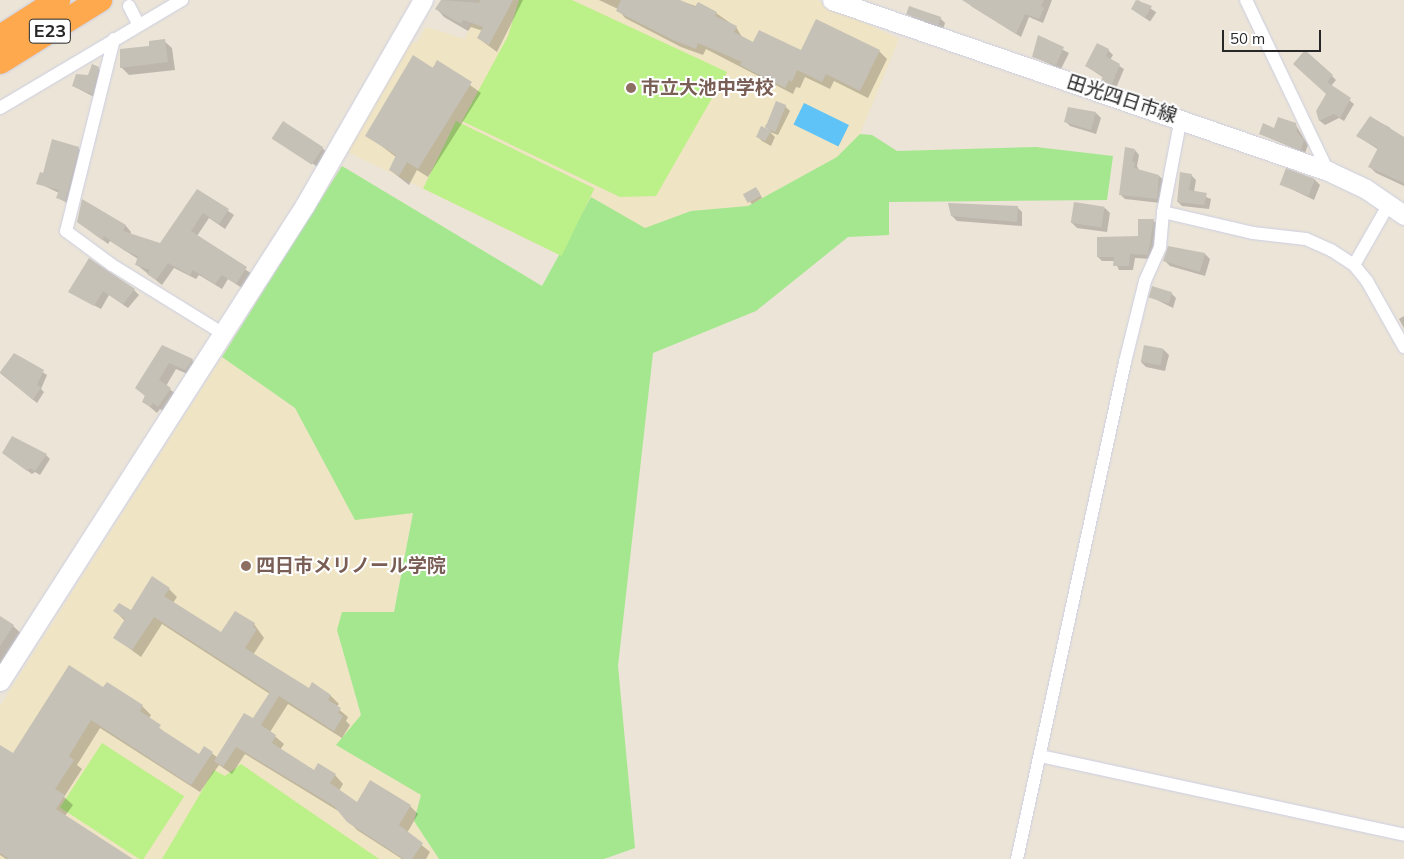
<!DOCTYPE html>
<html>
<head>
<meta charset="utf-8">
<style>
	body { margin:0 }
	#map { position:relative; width:1404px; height:859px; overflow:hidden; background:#ebe4d7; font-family:Mulish,"Noto Sans JP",sans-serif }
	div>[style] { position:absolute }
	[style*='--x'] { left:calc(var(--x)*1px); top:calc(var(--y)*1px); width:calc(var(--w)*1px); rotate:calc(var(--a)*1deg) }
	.education>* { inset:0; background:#efe4c4 }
	.green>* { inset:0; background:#a5e78e }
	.pitch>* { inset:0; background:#bcf088; transform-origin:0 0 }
	.water>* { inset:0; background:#5fc3f7; transform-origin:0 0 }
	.shadow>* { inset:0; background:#0003; transform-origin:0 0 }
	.building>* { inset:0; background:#c6c1b7; transform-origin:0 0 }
	.roads { filter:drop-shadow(0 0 1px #cccee2) drop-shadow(0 0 1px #cccee2) }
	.street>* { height:12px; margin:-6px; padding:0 6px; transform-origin:6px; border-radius:6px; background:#fff }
	.secondary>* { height:19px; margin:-9.5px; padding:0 9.5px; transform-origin:9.5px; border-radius:9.5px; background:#fff }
	.highway>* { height:24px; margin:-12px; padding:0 12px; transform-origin:12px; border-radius:12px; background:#ffa94e }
	.dots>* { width:14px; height:14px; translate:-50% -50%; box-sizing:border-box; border:2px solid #fff; border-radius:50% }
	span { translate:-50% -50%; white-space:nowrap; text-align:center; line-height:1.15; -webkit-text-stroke:4px #fff; paint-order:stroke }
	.shield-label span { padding:1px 4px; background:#fff; border:1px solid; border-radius:4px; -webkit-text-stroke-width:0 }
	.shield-label { font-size:18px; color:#272727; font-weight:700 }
	.education-label { font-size:19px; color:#785e54; font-weight:700 }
	.left { translate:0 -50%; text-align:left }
	.street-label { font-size:19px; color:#272727 }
	.scale { position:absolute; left:1222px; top:30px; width:99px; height:22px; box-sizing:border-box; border:2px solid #272727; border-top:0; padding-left:6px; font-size:15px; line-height:18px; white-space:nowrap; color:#272727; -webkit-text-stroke:4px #fff; paint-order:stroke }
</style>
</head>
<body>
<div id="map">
	<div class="education">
		<div style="clip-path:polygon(479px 0,817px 0,899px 39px,860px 134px,837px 157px,748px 206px,691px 211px,645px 229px,591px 198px,559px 255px,346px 151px,411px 43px,417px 42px,426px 27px,465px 39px)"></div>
		<div style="clip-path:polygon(222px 357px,295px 408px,355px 519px,413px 512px,394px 612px,337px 630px,361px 715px,421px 795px,414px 821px,439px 859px,0 859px,0 706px)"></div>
	</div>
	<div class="green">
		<div style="clip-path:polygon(860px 134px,872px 135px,897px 151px,1036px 147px,1113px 156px,1107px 200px,889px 202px,889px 235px,848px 237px,756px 311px,653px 353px,618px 666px,635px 848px,604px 859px,439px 859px,414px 821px,421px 795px,336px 745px,361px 715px,337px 630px,342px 612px,394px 612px,413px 513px,355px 520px,295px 408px,222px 357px,342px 166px,542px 286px,591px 197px,645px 228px,691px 211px,748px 206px,837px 157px)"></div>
	</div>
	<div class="pitch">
		<div style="clip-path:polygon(519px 0,572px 0,727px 72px,656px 196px,620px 197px,462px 121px,508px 36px)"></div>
		<div style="left:456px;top:121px;width:154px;height:75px;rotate:26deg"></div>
		<div style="left:102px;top:743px;width:98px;height:77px;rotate:33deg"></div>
		<div style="clip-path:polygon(241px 764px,379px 859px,162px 859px,214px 770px,225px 776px)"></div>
	</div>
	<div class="water">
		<div style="left:804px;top:103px;width:50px;height:24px;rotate:26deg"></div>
	</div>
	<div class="shadow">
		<div style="clip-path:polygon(442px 0,523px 0,497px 52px,478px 38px,483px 31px,471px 27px,468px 31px,444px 17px,437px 9px)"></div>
		<div style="clip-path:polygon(599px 0,678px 0,716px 13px,736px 27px,742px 37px,754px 43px,801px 52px,879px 51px,887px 59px,868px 98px,834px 81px,830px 89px,805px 77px,800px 88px,796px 87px,793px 94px,706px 49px,703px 55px,681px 47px,625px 18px,618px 9px)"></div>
		<div style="clip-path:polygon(968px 0,1052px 0,1043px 23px,1029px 17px,1021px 37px,971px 6px)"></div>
		<div style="left:1138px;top:0;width:22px;height:11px;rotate:34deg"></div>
		<div style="clip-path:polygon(908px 13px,940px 18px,945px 23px,943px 29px,913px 18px)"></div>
		<div style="clip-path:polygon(1039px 37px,1069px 53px,1061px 69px,1034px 57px)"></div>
		<div style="clip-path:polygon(164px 41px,172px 48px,175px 70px,129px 75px,121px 67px,121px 50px,150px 47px)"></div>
		<div style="clip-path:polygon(1108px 50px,1113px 55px,1110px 60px,1124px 69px,1116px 88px,1107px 85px,1102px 81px,1104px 78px,1086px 66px)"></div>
		<div style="clip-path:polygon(438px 62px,481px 93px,428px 177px,417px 170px,409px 185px,390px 170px,396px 157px,367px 135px)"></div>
		<div style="clip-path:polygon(1294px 64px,1332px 76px,1336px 80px,1331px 86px,1354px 104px,1344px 121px,1339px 118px,1325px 125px,1320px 121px,1318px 111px,1327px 94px)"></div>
		<div style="clip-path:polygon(98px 68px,102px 72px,96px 98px,73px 86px)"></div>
		<div style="clip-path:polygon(785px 106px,790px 111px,778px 135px,770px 132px,775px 137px,771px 146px,762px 141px,757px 136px,770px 131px,765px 126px)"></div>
		<div style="clip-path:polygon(1096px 113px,1101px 118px,1096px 134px,1070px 126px,1065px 121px)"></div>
		<div style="clip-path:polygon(1371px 118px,1389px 127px,1404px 143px,1404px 186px,1376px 173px,1370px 167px,1379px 150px,1357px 136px)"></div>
		<div style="clip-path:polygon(1295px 124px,1308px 145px,1305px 153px,1260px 134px)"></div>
		<div style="clip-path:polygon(273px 139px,322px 148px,327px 152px,318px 167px)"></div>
		<div style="clip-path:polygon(78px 148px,82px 152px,69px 204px,58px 198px,59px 193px,38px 183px)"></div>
		<div style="clip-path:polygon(1135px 150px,1139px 155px,1137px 166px,1139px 170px,1159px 176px,1164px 180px,1161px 203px,1125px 199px,1120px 194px)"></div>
		<div style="clip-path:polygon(1191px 175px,1196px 180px,1194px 192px,1211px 199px,1209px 209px,1182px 206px,1178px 202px)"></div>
		<div style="clip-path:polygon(1315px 180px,1320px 185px,1314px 200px,1281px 184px)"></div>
		<div style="clip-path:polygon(197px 190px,234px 215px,225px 229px,209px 218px,197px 236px,252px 274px,242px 288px,228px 279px,222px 289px,199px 275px,196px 279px,174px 268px,162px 285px,137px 265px,138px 259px,110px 241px,108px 244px,78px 221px,83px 201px,126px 226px,131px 232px,130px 235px,160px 245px)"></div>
		<div style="clip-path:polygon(758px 190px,762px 198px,752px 204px,750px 202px)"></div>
		<div style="clip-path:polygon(1017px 207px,1022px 212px,1022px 226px,957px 221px,952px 216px)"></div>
		<div style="clip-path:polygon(1105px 208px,1110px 213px,1107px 232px,1077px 228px,1072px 223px)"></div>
		<div style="clip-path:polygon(1154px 221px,1158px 225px,1152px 259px,1135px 258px,1133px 270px,1119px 270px,1115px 261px,1102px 261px,1098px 257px,1139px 237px)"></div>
		<div style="clip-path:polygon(1205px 254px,1210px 259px,1205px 276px,1170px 266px,1165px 261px)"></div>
		<div style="clip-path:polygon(134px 290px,139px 295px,128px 308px,109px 295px,101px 309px,69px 292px)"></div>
		<div style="clip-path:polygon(1171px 293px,1176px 298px,1173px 308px,1151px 297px)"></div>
		<div style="clip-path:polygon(1404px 316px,1404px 328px,1399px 319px)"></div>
		<div style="clip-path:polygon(163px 347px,192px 360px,199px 366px,192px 376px,176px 369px,166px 386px,177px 395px,166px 413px,160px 409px,157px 413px,143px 401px)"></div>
		<div style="clip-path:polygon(1164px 350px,1169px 355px,1165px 371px,1146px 367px,1141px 362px)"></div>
		<div style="clip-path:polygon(14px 354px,47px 375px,41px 389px,44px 392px,37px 403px,0 373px)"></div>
		<div style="clip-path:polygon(46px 455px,50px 459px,40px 475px,35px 472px,32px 474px,8px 457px)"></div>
		<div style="clip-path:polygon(169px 589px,177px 597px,173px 603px,221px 634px,235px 612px,254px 624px,264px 638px,253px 655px,309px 690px,330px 695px,339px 704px,336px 707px,348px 717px,346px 721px,350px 725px,342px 738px,288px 704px,270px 732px,284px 744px,280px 750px,315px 771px,335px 775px,343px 784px,339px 791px,357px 804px,410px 806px,418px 814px,407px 833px,430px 852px,426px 859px,402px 859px,357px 830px,340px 812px,245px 754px,232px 774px,219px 765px,200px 792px,100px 728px,77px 765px,82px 769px,64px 797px,73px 805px,65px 816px,131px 859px,6px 859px,0 855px,0 746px,13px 755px,104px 689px,142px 706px,151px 715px,149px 718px,168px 736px,199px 755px,205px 748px,218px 758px,253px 720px,270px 694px,162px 624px,141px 657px,115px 638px,125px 621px,115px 611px,131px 612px)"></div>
		<div style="clip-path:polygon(0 620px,13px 626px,23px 635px,0 680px)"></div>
	</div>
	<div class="building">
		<div style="clip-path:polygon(441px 0,479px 3px,480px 0,513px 0,489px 45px,477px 38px,483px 27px,463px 20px,461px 24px,435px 9px)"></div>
		<div style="clip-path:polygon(621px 0,680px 0,695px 7px,698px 2px,717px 12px,715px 16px,737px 26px,734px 32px,753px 42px,759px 30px,801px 50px,816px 19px,880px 50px,860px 91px,826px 74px,822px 82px,797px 70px,792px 82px,789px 80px,785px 88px,740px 65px,742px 62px,698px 43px,696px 49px,673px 40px,616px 11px)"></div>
		<div style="clip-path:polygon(962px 0,1044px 0,1041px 6px,1044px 8px,1039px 19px,1025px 14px,1016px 34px)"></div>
		<div style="clip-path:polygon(1136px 0,1152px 6px,1145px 18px,1131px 9px)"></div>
		<div style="left:909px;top:6px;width:34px;height:9px;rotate:19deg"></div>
		<div style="clip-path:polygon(1038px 35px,1064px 47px,1056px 65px,1032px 57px)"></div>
		<div style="clip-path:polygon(165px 39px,168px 62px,120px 68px,120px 49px,149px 46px,149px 41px)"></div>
		<div style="clip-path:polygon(1097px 43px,1109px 49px,1106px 56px,1120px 64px,1112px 84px,1101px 81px,1103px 76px,1085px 66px)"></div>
		<div style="clip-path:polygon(1305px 50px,1333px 75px,1327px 82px,1351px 98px,1340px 118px,1334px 114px,1319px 121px,1316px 111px,1326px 94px,1293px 64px)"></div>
		<div style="clip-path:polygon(413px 55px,433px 68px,437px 60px,472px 82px,418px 169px,407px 162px,399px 176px,389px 170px,396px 155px,365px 136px)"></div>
		<div style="clip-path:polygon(92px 64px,99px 67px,92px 94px,72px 86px,76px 74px,88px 75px)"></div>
		<div style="left:776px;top:101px;width:11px;height:29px;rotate:22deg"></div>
		<div style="clip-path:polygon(1068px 107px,1096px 112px,1091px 130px,1064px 122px)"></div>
		<div style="clip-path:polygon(1370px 116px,1404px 137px,1404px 183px,1368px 167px,1378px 148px,1356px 136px)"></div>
		<div style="clip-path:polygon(1278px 117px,1296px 123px,1297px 132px,1304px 140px,1301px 150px,1259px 134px,1263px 123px,1274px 128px)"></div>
		<div style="left:283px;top:121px;width:48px;height:21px;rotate:33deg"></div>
		<div style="clip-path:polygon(761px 126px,771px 131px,765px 141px,756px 137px)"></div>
		<div style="clip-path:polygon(52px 139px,79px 147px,65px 201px,56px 198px,59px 190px,36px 184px,40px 172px,43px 173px)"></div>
		<div style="clip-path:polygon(1125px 147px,1135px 149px,1132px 162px,1135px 162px,1134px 168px,1159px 175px,1157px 199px,1119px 195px)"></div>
		<div style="left:1286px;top:168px;width:31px;height:18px;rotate:21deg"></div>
		<div style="clip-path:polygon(1180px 172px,1192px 174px,1189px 190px,1207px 193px,1204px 205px,1177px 202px)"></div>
		<div style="left:756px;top:187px;width:10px;height:15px;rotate:61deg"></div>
		<div style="clip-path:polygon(197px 189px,229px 209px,219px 224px,203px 213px,191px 231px,247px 267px,236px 284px,222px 275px,215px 284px,193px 270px,190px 275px,168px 263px,156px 280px,147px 274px,150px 270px,135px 265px,138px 256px,125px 251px,104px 236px,102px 240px,77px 222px,82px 199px,126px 225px,123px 231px,160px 243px)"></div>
		<div style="left:1074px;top:202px;width:31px;height:21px;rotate:9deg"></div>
		<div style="clip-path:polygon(948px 203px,1018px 206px,1017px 222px,951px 216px)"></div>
		<div style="clip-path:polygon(1138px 219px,1154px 219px,1148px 255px,1130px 254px,1129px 266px,1113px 266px,1114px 257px,1097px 257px,1097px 237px,1138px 236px)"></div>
		<div style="clip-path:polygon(1168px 246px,1205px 253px,1200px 272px,1163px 261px)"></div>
		<div style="clip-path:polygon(89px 258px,135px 289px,123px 304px,103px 291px,94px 306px,68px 292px)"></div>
		<div style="left:1152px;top:286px;width:21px;height:12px;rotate:17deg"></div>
		<div style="clip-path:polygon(162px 345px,193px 359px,185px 370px,169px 363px,159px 380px,171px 388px,158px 407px,153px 403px,150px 407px,142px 402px,145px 396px,135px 388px)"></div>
		<div style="left:1144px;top:345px;width:20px;height:17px;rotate:11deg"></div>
		<div style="clip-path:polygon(14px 353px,44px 370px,37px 385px,41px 387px,33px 400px,0 372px)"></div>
		<div style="clip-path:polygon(12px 436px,47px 454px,35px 471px,30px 468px,27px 471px,2px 453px)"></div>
		<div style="clip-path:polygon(152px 576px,170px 588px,164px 596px,221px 632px,235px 611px,255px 623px,253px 627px,257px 629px,245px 648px,309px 688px,312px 682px,331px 695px,328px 700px,341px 708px,338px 713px,343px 716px,334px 731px,279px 696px,261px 725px,276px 735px,272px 743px,314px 770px,318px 763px,336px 774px,330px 783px,357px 802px,370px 780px,411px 805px,399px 825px,423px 843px,412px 859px,404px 859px,347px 822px,334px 806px,236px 747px,223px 767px,214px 761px,244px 713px,253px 718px,270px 692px,154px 617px,132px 650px,113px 638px,125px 619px,113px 611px,119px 603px,131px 610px)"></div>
		<div style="clip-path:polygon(0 616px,14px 625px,0 646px)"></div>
		<div style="clip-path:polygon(69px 665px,103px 687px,107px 682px,143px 705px,140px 711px,161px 725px,159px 728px,199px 754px,204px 746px,213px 752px,191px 785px,91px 720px,69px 756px,74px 760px,55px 789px,65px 795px,56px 809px,133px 859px,9px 859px,0 853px,0 745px,13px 753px)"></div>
	</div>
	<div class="roads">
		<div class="street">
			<div style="--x:1246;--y:0;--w:190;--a:64.4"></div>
			<div style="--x:129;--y:6;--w:20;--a:63"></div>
			<div style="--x:114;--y:39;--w:198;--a:104"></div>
			<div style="--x:66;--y:231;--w:57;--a:36.5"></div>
			<div style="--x:112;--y:265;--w:129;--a:31.7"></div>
			<div style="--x:0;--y:108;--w:212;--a:-30.7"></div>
			<div style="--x:1163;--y:212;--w:92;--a:13.1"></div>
			<div style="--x:1253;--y:233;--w:53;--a:6.5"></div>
			<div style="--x:1306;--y:239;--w:27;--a:24"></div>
			<div style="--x:1331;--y:250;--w:27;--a:33"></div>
			<div style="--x:1354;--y:265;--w:21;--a:51"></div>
			<div style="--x:1367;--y:281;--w:76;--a:60.7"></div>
			<div style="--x:1354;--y:265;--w:70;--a:-60.2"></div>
			<div style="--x:1040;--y:756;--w:372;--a:12.2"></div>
			<div style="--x:1017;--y:859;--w:509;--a:-77.74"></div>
			<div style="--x:1125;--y:362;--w:83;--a:-76.1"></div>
			<div style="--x:1145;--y:281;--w:37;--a:-66"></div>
			<div style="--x:1160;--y:247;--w:35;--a:-85"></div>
			<div style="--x:1163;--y:212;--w:96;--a:-79.2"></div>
		</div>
		<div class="secondary">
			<div style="--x:832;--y:0;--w:525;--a:19.02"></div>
			<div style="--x:1328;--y:171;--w:42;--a:25.3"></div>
			<div style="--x:1366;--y:189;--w:46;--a:34.4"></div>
			<div style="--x:0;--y:681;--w:565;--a:-57.35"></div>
			<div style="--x:305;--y:205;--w:237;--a:-60.1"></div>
		</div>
		<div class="highway">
			<div style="--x:0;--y:37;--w:69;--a:-32.5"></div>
			<div style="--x:0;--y:62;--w:118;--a:-31.8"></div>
		</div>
	</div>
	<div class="dots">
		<div style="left:631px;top:88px;background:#8d6e63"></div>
		<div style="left:246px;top:566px;background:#8d6e63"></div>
	</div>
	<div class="shield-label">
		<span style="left:50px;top:31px">E23</span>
	</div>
	<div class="education-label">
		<span class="left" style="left:641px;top:88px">市立大池中学校</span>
		<span class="left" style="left:256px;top:566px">四日市メリノール学院</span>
	</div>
	<div class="street-label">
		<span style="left:1122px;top:99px;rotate:18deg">田光四日市線</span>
	</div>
	<div class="scale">50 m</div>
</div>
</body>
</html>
